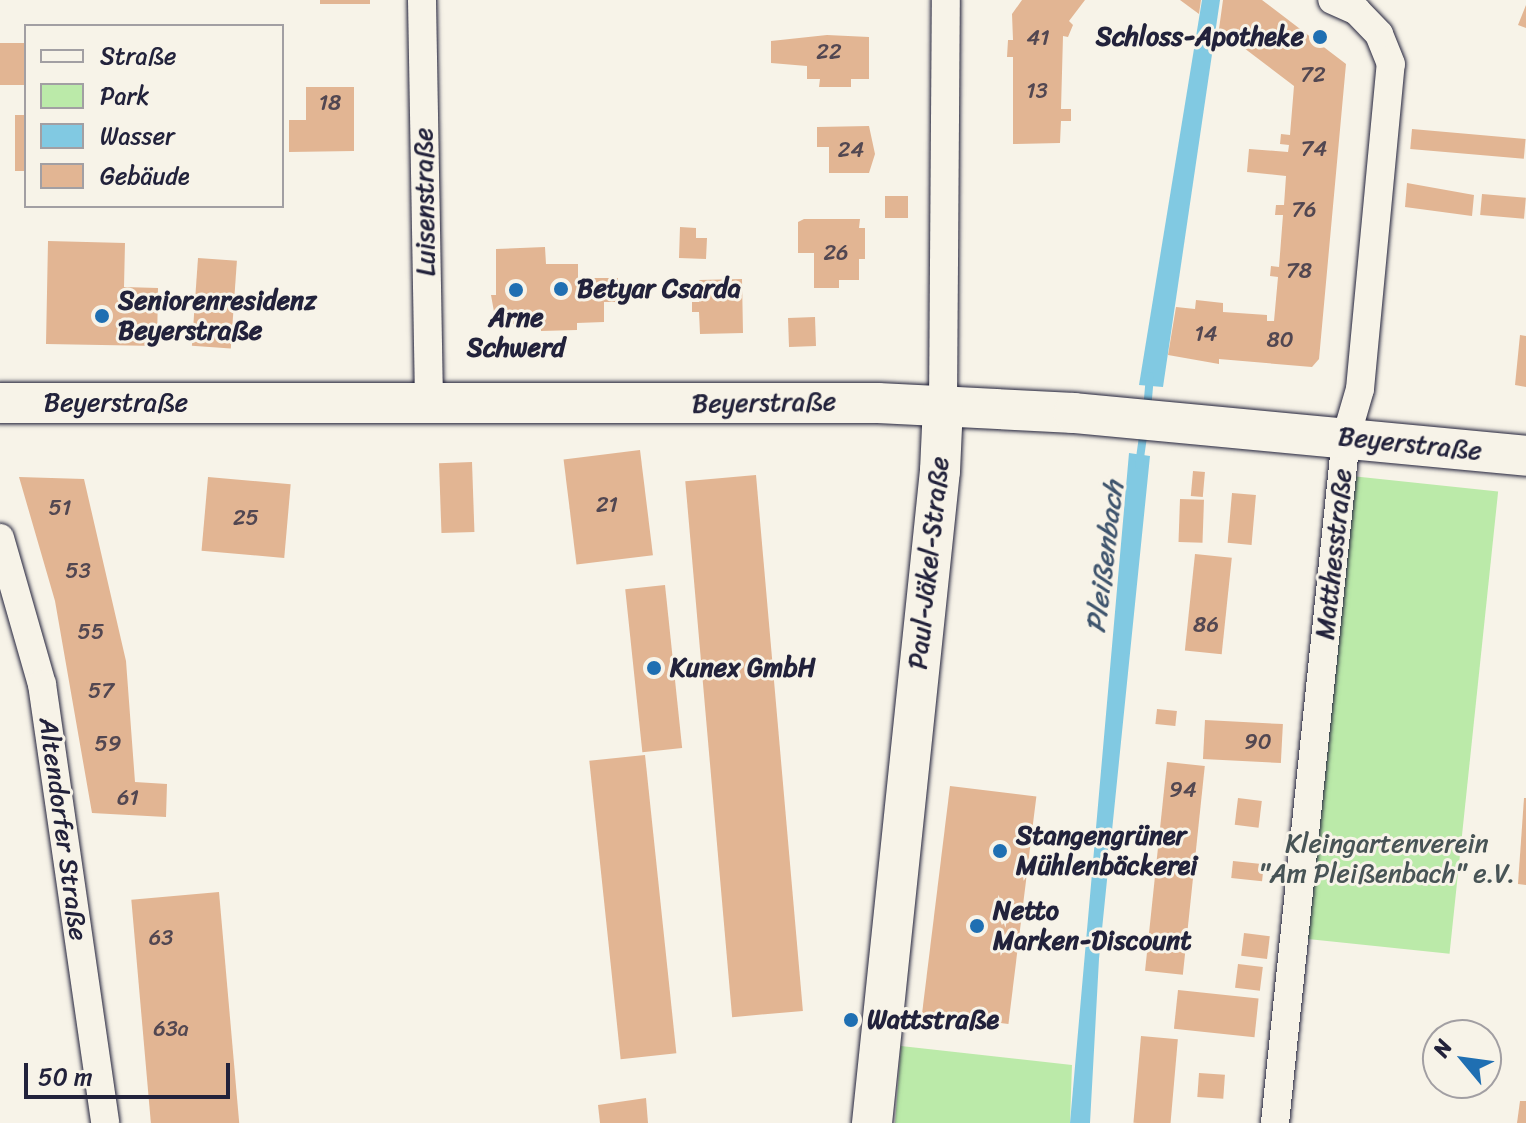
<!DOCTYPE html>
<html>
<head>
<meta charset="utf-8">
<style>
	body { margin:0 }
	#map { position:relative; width:1526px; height:1123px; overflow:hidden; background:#f7f3e8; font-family:Sriracha,sans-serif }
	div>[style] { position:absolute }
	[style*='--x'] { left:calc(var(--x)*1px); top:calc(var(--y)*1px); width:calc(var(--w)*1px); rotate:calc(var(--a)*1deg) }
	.green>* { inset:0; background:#bbeaa9; transform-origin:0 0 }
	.water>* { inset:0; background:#81c9e2 }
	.stream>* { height:8px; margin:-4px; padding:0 4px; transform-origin:4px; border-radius:4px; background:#81c9e2 }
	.building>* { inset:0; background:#e2b593; transform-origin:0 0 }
	.roads { filter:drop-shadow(0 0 2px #22223b) drop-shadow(0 0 2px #22223b) }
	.street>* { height:28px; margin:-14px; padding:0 14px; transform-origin:14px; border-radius:14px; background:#f7f3e8 }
	.secondary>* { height:40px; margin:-20px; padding:0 20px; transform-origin:20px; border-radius:20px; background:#f7f3e8 }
	.dots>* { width:22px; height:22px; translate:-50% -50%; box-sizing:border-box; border:4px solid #f7f3e8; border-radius:50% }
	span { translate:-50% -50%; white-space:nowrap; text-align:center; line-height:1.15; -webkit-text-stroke:6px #f7f3e8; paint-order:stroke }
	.number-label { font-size:22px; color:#524751 }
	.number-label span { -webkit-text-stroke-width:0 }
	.poi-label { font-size:26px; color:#22223b; font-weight:700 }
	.right { translate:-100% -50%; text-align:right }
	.left { translate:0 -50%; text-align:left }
	.street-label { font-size:26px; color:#22223b }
	.park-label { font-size:26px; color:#485456 }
	.water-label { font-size:28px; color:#3e546d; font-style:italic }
	.legend { position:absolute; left:24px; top:24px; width:260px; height:184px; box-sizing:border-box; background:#f7f3e8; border:2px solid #a29fa3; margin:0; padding:10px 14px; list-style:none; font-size:24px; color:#22223b }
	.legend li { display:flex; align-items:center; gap:16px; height:40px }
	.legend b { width:40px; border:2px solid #a29fa3 }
	.north { position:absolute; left:1422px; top:1019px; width:80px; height:80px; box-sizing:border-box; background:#f7f3e8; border:2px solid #a29fa3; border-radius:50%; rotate:299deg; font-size:22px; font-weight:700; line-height:32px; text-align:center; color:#22223b }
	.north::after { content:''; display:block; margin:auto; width:28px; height:36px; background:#1f6fb2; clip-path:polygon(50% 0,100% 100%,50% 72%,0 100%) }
	.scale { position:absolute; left:24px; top:1063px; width:206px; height:36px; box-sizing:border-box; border:4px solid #22223b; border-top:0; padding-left:10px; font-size:24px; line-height:28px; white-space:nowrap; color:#22223b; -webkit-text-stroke:6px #f7f3e8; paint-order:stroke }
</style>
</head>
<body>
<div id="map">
	<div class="green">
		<div style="left:1342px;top:475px;width:157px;height:465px;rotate:6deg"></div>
		<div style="clip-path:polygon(901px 1046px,1072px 1065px,1070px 1123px,895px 1123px)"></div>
	</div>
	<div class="water">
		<div style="clip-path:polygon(1202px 0,1220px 0,1163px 387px,1139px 385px)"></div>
		<div style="clip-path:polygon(1129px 453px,1150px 456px,1099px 959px,1090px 1123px,1070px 1123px)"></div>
	</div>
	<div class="stream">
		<div style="--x:1147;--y:410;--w:34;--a:-85"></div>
		<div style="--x:1139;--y:465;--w:34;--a:-82"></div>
	</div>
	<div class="building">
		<div style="left:320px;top:0;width:50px;height:4px"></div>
		<div style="clip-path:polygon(1022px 0,1085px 0,1069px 21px,1073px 25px,1068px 37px,1063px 36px,1061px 109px,1071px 109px,1071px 121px,1061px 121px,1060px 143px,1013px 144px,1013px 57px,1007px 57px,1008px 40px,1013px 40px,1012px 14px)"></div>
		<div style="clip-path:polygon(1180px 0,1201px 0,1199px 14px)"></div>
		<div style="clip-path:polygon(1223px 0,1262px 0,1346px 64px,1319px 359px,1312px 367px,1219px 359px,1219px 364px,1168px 355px,1176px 307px,1195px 309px,1196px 300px,1223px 303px,1223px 312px,1267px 315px,1267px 321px,1274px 321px,1278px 277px,1270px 276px,1271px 266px,1279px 267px,1283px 215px,1275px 215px,1276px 205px,1284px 205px,1286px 176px,1247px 172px,1249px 149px,1288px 152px,1289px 145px,1280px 144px,1281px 134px,1290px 135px,1294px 86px,1219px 29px)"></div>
		<div style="clip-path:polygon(1526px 5px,1526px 28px,1518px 25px)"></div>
		<div style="clip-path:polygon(827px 35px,869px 37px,869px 79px,851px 79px,851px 87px,819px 87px,820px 79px,807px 79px,807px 66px,771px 63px,771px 41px)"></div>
		<div style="left:0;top:43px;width:26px;height:42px"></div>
		<div style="clip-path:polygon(306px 87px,354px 87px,354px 151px,289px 152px,289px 120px,306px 120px)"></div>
		<div style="left:15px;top:115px;width:11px;height:56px"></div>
		<div style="clip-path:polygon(869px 126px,875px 154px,869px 173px,829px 173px,829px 147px,817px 147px,817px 127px)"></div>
		<div style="left:1412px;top:129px;width:114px;height:20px;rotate:5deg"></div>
		<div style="clip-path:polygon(1407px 183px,1474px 195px,1472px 216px,1405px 207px)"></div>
		<div style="left:1482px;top:194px;width:44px;height:21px;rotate:5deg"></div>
		<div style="left:885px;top:196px;width:23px;height:22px"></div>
		<div style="clip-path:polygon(804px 219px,860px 219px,859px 228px,865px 228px,865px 259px,859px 259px,859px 280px,839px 280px,839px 288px,814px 288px,814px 253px,798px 253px,798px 222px)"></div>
		<div style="clip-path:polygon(680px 227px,696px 228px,696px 238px,707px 238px,706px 259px,679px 258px)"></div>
		<div style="clip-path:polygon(48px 241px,125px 243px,124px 287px,158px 288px,157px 346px,46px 344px)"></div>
		<div style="clip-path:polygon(545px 247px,546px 264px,578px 264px,578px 278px,618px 278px,618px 302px,604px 302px,604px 322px,577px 323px,577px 330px,541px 331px,541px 326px,496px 323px,491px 295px,496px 295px,496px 249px)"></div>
		<div style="left:198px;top:258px;width:39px;height:88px;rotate:4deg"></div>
		<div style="clip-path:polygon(742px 279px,743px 333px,700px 334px,699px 312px,692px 312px,692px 302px,699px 302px,699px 280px)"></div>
		<div style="left:815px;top:317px;width:29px;height:27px;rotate:88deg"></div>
		<div style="clip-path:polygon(1520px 335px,1526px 336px,1526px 387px,1515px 385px)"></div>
		<div style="left:640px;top:450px;width:106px;height:77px;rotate:83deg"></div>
		<div style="left:472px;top:462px;width:70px;height:33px;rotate:88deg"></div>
		<div style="left:1193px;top:471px;width:12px;height:25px;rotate:5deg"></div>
		<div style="left:756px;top:475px;width:538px;height:71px;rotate:85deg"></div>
		<div style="clip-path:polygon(19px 477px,84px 479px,126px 661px,135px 782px,167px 784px,166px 817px,92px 813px,55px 601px)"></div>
		<div style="left:208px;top:477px;width:83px;height:74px;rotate:5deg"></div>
		<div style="left:1232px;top:493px;width:24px;height:50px;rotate:5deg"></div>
		<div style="left:1180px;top:499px;width:24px;height:43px;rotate:2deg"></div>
		<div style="left:1195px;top:554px;width:37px;height:97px;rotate:6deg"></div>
		<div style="left:665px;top:585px;width:164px;height:40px;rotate:84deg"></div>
		<div style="left:1157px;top:709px;width:20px;height:15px;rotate:6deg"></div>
		<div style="left:1205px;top:720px;width:78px;height:39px;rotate:3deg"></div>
		<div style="left:645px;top:755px;width:300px;height:56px;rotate:84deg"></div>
		<div style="left:1167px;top:762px;width:38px;height:210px;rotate:6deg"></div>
		<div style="left:950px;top:786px;width:87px;height:229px;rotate:7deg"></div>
		<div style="left:1238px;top:798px;width:24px;height:27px;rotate:7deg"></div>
		<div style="clip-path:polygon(1524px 798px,1526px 798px,1526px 885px,1518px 884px)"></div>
		<div style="left:1233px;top:861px;width:31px;height:17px;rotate:6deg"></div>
		<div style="left:219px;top:892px;width:232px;height:88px;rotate:85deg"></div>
		<div style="left:1244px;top:933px;width:26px;height:23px;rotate:7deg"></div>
		<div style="left:1238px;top:964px;width:25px;height:24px;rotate:7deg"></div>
		<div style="left:1178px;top:990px;width:81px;height:39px;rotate:6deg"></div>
		<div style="left:1141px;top:1036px;width:37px;height:87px;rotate:5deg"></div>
		<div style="left:1199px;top:1073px;width:26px;height:24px;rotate:4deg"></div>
		<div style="clip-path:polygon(646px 1098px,648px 1123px,600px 1123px,598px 1105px)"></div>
		<div style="clip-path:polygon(1520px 1101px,1526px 1101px,1526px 1123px,1517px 1123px)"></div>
	</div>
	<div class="roads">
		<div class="street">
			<div style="--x:422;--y:0;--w:404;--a:89"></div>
			<div style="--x:943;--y:406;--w:406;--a:-89.6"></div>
			<div style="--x:0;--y:538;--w:152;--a:74"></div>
			<div style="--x:42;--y:684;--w:443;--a:81.8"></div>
			<div style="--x:1275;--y:1123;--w:690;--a:-84.09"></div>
			<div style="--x:1346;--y:437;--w:50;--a:-73.7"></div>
			<div style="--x:1360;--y:389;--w:326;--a:-84.6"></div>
			<div style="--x:1391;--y:64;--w:32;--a:-112"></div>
			<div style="--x:1379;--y:34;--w:32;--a:-134"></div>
			<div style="--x:1357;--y:11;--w:27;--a:-156"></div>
		</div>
		<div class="secondary">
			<div style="--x:0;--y:403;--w:878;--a:0"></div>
			<div style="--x:878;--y:403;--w:196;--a:2.9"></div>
			<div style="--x:1074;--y:413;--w:454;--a:5.4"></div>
			<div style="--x:872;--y:1123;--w:656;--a:-84.05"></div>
			<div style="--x:940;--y:471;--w:65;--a:-87.4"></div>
		</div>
	</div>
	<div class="dots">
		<div style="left:1320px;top:37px;background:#1f6fb2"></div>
		<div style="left:561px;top:289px;background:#1f6fb2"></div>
		<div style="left:516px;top:290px;background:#1f6fb2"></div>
		<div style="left:102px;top:316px;background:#1f6fb2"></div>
		<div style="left:654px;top:668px;background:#1f6fb2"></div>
		<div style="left:1000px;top:851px;background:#1f6fb2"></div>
		<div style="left:977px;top:926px;background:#1f6fb2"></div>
		<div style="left:851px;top:1020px;background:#1f6fb2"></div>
	</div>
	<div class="number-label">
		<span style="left:1038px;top:38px">41</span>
		<span style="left:829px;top:52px">22</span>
		<span style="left:1313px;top:75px">72</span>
		<span style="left:1037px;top:91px">13</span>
		<span style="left:330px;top:103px">18</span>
		<span style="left:1314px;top:149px">74</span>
		<span style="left:851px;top:150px">24</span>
		<span style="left:1304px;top:210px">76</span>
		<span style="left:836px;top:253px">26</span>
		<span style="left:1299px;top:271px">78</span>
		<span style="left:1206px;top:334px">14</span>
		<span style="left:1280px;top:340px">80</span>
		<span style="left:607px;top:505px">21</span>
		<span style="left:60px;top:508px">51</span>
		<span style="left:246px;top:518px">25</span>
		<span style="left:78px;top:571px">53</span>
		<span style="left:1206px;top:625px">86</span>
		<span style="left:91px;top:632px">55</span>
		<span style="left:101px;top:691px">57</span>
		<span style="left:1258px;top:742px">90</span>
		<span style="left:108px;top:744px">59</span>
		<span style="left:1183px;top:790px">94</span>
		<span style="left:128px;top:798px">61</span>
		<span style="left:161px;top:938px">63</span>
		<span style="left:171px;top:1029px">63a</span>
	</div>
	<div class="poi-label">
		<span class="right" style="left:1304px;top:37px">Schloss-Apotheke</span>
		<span class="left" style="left:577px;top:289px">Betyar Csarda</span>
		<span class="left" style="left:118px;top:316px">Seniorenresidenz<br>Beyerstraße</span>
		<span style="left:516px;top:333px">Arne<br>Schwerd</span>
		<span class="left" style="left:670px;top:668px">Kunex GmbH</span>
		<span class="left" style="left:1016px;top:851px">Stangengrüner<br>Mühlenbäckerei</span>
		<span class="left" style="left:993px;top:926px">Netto<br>Marken-Discount</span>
		<span class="left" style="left:867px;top:1020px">Wattstraße</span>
	</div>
	<div class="street-label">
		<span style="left:425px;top:202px;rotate:-91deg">Luisenstraße</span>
		<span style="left:116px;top:403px">Beyerstraße</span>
		<span style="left:764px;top:403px;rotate:-1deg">Beyerstraße</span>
		<span style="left:1410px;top:444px;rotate:6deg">Beyerstraße</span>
		<span style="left:1334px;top:554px;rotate:-84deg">Matthesstraße</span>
		<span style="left:929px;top:563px;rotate:-84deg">Paul-Jäkel-Straße</span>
		<span style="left:63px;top:829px;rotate:82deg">Altendorfer Straße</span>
	</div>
	<div class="park-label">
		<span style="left:1387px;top:859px">Kleingartenverein<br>"Am Pleißenbach" e.V.</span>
	</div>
	<div class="water-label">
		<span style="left:1105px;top:557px;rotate:-83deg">Pleißenbach</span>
	</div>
	<ul class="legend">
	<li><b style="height:10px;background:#f7f3e8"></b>Straße</li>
	<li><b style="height:22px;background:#bbeaa9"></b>Park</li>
	<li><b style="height:22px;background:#81c9e2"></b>Wasser</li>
	<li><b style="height:22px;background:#e2b593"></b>Gebäude</li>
	</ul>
	<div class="north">N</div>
	<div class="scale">50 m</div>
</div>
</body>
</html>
